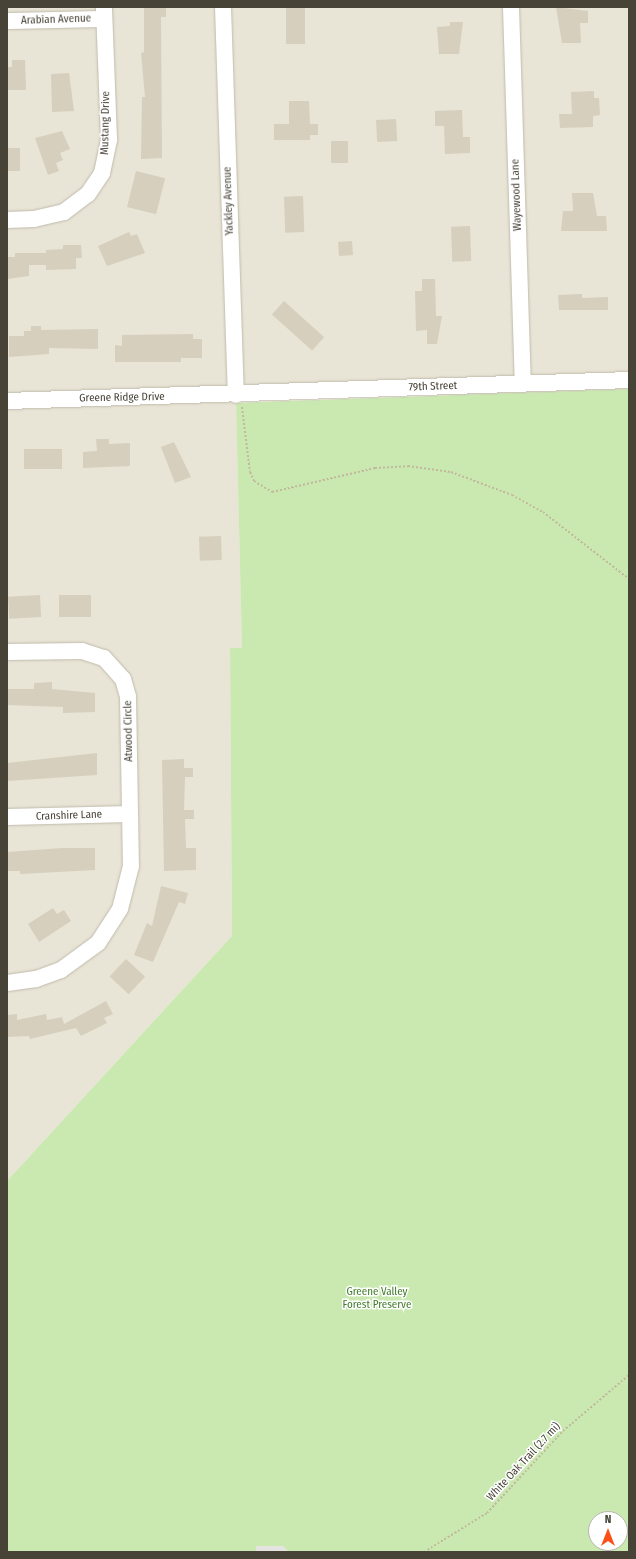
<!DOCTYPE html>
<html>
<head>
<meta charset="utf-8">
<style>
	body { margin:0 }
	#map { position:relative; width:636px; height:1559px; overflow:hidden; background:#f4f2e8; font-family:"Fira Sans Condensed",sans-serif }
	div>[style] { position:absolute }
	[style*='--x'] { left:calc(var(--x)*1px); top:calc(var(--y)*1px); width:calc(var(--w)*1px); rotate:calc(var(--a)*1deg) }
	.residential>* { inset:0; background:#e8e4d6; transform-origin:0 0 }
	.green>* { inset:0; background:#cae9b1 }
	.parking>* { inset:0; background:#e6e4e0 }
	.building>* { inset:0; background:#d6cfbd; transform-origin:0 0 }
	.path>* { height:2px; margin-top:-1px; transform-origin:0; background:repeating-linear-gradient(90deg,#c2b89c 0 2px,transparent 0 4px) }
	.roads { filter:drop-shadow(0 0 1px #c0bbab) drop-shadow(0 0 1px #c0bbab) }
	.minor>* { height:16px; margin:-8px; padding:0 8px; transform-origin:8px; border-radius:8px; background:#fff }
	span { translate:-50% -50%; white-space:nowrap; text-align:center; line-height:1.15; -webkit-text-stroke:3px #fff; paint-order:stroke }
	.street-label { font-size:11px; color:#484337 }
	.park-label { font-size:11px; color:#407b29 }
	.frame { position:absolute; inset:0; border:8px solid #484337; pointer-events:none }
	.north { position:absolute; left:588px; top:1511px; width:40px; height:40px; box-sizing:border-box; background:#fff; border:1px solid #b6b4af; border-radius:50%; rotate:0deg; font-size:11px; font-weight:700; line-height:16px; text-align:center; color:#484337 }
	.north::after { content:''; display:block; margin:auto; width:14px; height:18px; background:#fc4f17; clip-path:polygon(50% 0,100% 100%,50% 72%,0 100%) }
</style>
</head>
<body>
<div id="map">
	<div class="residential">
		<div style="clip-path:polygon(7px 7px,218px 7px,225px 387px,236px 403px,242px 648px,230px 648px,232px 936px,7px 1181px)"></div>
		<div style="left:223px;top:7px;width:406px;height:388px"></div>
	</div>
	<div class="green">
		<div style="clip-path:polygon(evenodd,629px 389px,629px 1552px,7px 1552px,7px 1181px,232px 936px,230px 648px,242px 648px,236px 403px,629px 389px,596px 1519px,620px 1519px,620px 1543px,596px 1543px,596px 1519px)"></div>
	</div>
	<div class="parking">
		<div style="clip-path:polygon(256px 1546px,283px 1546px,289px 1552px,256px 1552px)"></div>
	</div>
	<div class="building">
		<div style="clip-path:polygon(144px 7px,166px 7px,166px 17px,161px 17px,162px 158px,141px 159px,142px 97px,145px 97px,141px 53px,144px 52px)"></div>
		<div style="clip-path:polygon(556px 7px,588px 11px,588px 23px,580px 23px,581px 43px,562px 43px)"></div>
		<div style="left:286px;top:8px;width:19px;height:36px"></div>
		<div style="clip-path:polygon(450px 22px,463px 22px,459px 54px,439px 54px,437px 27px,450px 26px)"></div>
		<div style="clip-path:polygon(12px 60px,25px 60px,26px 90px,7px 90px,7px 67px,12px 67px)"></div>
		<div style="clip-path:polygon(69px 73px,74px 111px,52px 112px,51px 74px)"></div>
		<div style="clip-path:polygon(594px 91px,594px 98px,599px 98px,600px 115px,593px 116px,593px 127px,560px 128px,559px 114px,572px 114px,571px 92px)"></div>
		<div style="clip-path:polygon(289px 101px,309px 101px,310px 124px,318px 124px,318px 135px,310px 135px,310px 140px,274px 140px,274px 124px,289px 124px)"></div>
		<div style="clip-path:polygon(462px 110px,463px 137px,470px 137px,470px 153px,445px 154px,444px 126px,435px 126px,435px 111px)"></div>
		<div style="left:396px;top:119px;width:22px;height:20px;rotate:87deg"></div>
		<div style="clip-path:polygon(62px 131px,70px 149px,60px 153px,63px 160px,56px 163px,59px 171px,48px 175px,35px 138px)"></div>
		<div style="left:331px;top:141px;width:17px;height:22px"></div>
		<div style="left:7px;top:148px;width:13px;height:23px"></div>
		<div style="left:136px;top:171px;width:30px;height:37px;rotate:14deg"></div>
		<div style="clip-path:polygon(572px 193px,593px 193px,597px 216px,606px 216px,607px 231px,561px 231px,563px 211px,573px 211px)"></div>
		<div style="left:303px;top:196px;width:36px;height:19px;rotate:88deg"></div>
		<div style="left:470px;top:226px;width:35px;height:19px;rotate:88deg"></div>
		<div style="clip-path:polygon(129px 232px,131px 236px,137px 234px,145px 253px,107px 266px,98px 246px)"></div>
		<div style="left:352px;top:241px;width:14px;height:14px;rotate:86deg"></div>
		<div style="clip-path:polygon(63px 245px,81px 245px,82px 258px,76px 258px,76px 269px,46px 270px,46px 265px,29px 265px,29px 276px,7px 279px,7px 257px,15px 257px,15px 253px,46px 253px,46px 250px,63px 249px)"></div>
		<div style="clip-path:polygon(422px 279px,435px 279px,436px 316px,442px 316px,437px 344px,427px 344px,427px 330px,416px 331px,415px 291px,422px 291px)"></div>
		<div style="clip-path:polygon(582px 294px,582px 298px,608px 297px,608px 310px,559px 310px,558px 295px)"></div>
		<div style="left:284px;top:301px;width:54px;height:18px;rotate:42deg"></div>
		<div style="clip-path:polygon(31px 326px,41px 326px,41px 330px,98px 329px,98px 349px,49px 348px,49px 354px,9px 357px,9px 336px,24px 336px,24px 331px,31px 331px)"></div>
		<div style="clip-path:polygon(193px 334px,193px 339px,202px 339px,202px 358px,181px 358px,181px 362px,115px 362px,115px 345px,122px 346px,122px 335px)"></div>
		<div style="clip-path:polygon(96px 439px,109px 439px,109px 444px,130px 443px,130px 466px,83px 468px,83px 452px,97px 451px)"></div>
		<div style="clip-path:polygon(174px 442px,191px 477px,175px 483px,161px 447px)"></div>
		<div style="left:62px;top:449px;width:20px;height:38px;rotate:90deg"></div>
		<div style="left:221px;top:536px;width:24px;height:22px;rotate:88deg"></div>
		<div style="left:40px;top:595px;width:22px;height:32px;rotate:87deg"></div>
		<div style="left:59px;top:595px;width:32px;height:22px"></div>
		<div style="clip-path:polygon(52px 682px,52px 689px,95px 693px,95px 712px,63px 713px,63px 707px,7px 705px,7px 689px,34px 689px,34px 683px)"></div>
		<div style="clip-path:polygon(97px 753px,97px 775px,7px 781px,7px 763px)"></div>
		<div style="clip-path:polygon(184px 759px,184px 768px,193px 768px,193px 777px,185px 777px,184px 810px,194px 810px,194px 819px,185px 819px,186px 848px,196px 848px,196px 870px,164px 871px,162px 760px)"></div>
		<div style="clip-path:polygon(62px 848px,95px 848px,95px 870px,20px 874px,20px 871px,7px 871px,7px 852px)"></div>
		<div style="clip-path:polygon(161px 886px,188px 893px,185px 904px,179px 902px,153px 962px,134px 955px,147px 923px,152px 926px)"></div>
		<div style="clip-path:polygon(53px 908px,57px 914px,64px 910px,71px 921px,39px 942px,28px 924px)"></div>
		<div style="left:126px;top:959px;width:26px;height:24px;rotate:43deg"></div>
		<div style="clip-path:polygon(106px 1001px,113px 1014px,104px 1018px,107px 1023px,81px 1036px,76px 1028px,30px 1039px,29px 1036px,7px 1037px,7px 1015px,17px 1014px,17px 1020px,46px 1014px,47px 1020px,62px 1017px,64px 1024px)"></div>
	</div>
	<div class="path">
		<div style="--x:242;--y:407;--w:65;--a:83"></div>
		<div style="--x:250;--y:472;--w:10;--a:66"></div>
		<div style="--x:254;--y:481;--w:21;--a:31"></div>
		<div style="--x:272;--y:492;--w:106;--a:-13.1"></div>
		<div style="--x:375;--y:468;--w:33;--a:-3"></div>
		<div style="--x:408;--y:466;--w:43;--a:7.9"></div>
		<div style="--x:451;--y:472;--w:65;--a:20.7"></div>
		<div style="--x:512;--y:495;--w:35;--a:29"></div>
		<div style="--x:543;--y:512;--w:109;--a:37.9"></div>
		<div style="--x:424;--y:1552;--w:74;--a:-31.8"></div>
		<div style="--x:487;--y:1513;--w:112;--a:-47.2"></div>
		<div style="--x:563;--y:1431;--w:87;--a:-40.3"></div>
	</div>
	<div class="roads">
		<div class="minor">
			<div style="--x:223;--y:7;--w:388;--a:88.1"></div>
			<div style="--x:511;--y:7;--w:376;--a:88.2"></div>
			<div style="--x:7;--y:21;--w:97;--a:-1.2"></div>
			<div style="--x:7;--y:220;--w:27;--a:-2"></div>
			<div style="--x:34;--y:219;--w:31;--a:-13"></div>
			<div style="--x:64;--y:212;--w:30;--a:-37"></div>
			<div style="--x:88;--y:194;--w:25;--a:-56"></div>
			<div style="--x:102;--y:173;--w:35;--a:-78"></div>
			<div style="--x:109;--y:139;--w:132;--a:-92.2"></div>
			<div style="--x:7;--y:401;--w:622;--a:-1.93"></div>
			<div style="--x:7;--y:652;--w:75;--a:-0.8"></div>
			<div style="--x:82;--y:651;--w:23;--a:18"></div>
			<div style="--x:104;--y:658;--w:28;--a:48"></div>
			<div style="--x:123;--y:679;--w:19;--a:74"></div>
			<div style="--x:128;--y:697;--w:169;--a:89"></div>
			<div style="--x:131;--y:866;--w:44;--a:104.3"></div>
			<div style="--x:120;--y:909;--w:40;--a:122.9"></div>
			<div style="--x:98;--y:943;--w:46;--a:143.9"></div>
			<div style="--x:61;--y:970;--w:27;--a:160"></div>
			<div style="--x:36;--y:979;--w:29;--a:172"></div>
			<div style="--x:7;--y:817;--w:123;--a:-1.4"></div>
		</div>
	</div>
	<div class="street-label">
		<span style="left:56px;top:20px;rotate:-2deg">Arabian Avenue</span>
		<span style="left:106px;top:123px;rotate:-89deg">Mustang Drive</span>
		<span style="left:517px;top:195px;rotate:-92deg">Wayewood Lane</span>
		<span style="left:229px;top:201px;rotate:-92deg">Yackley Avenue</span>
		<span style="left:433px;top:387px;rotate:-2deg">79th Street</span>
		<span style="left:122px;top:398px;rotate:-1deg">Greene Ridge Drive</span>
		<span style="left:129px;top:731px;rotate:-91deg">Atwood Circle</span>
		<span style="left:69px;top:816px;rotate:-2deg">Cranshire Lane</span>
		<span style="left:524px;top:1462px;rotate:-47deg">White Oak Trail (2.7 mi)</span>
	</div>
	<div class="park-label">
		<span style="left:377px;top:1299px">Greene Valley<br>Forest Preserve</span>
	</div>
	<div class="frame"></div>
	<div class="north">N</div>
</div>
</body>
</html>
